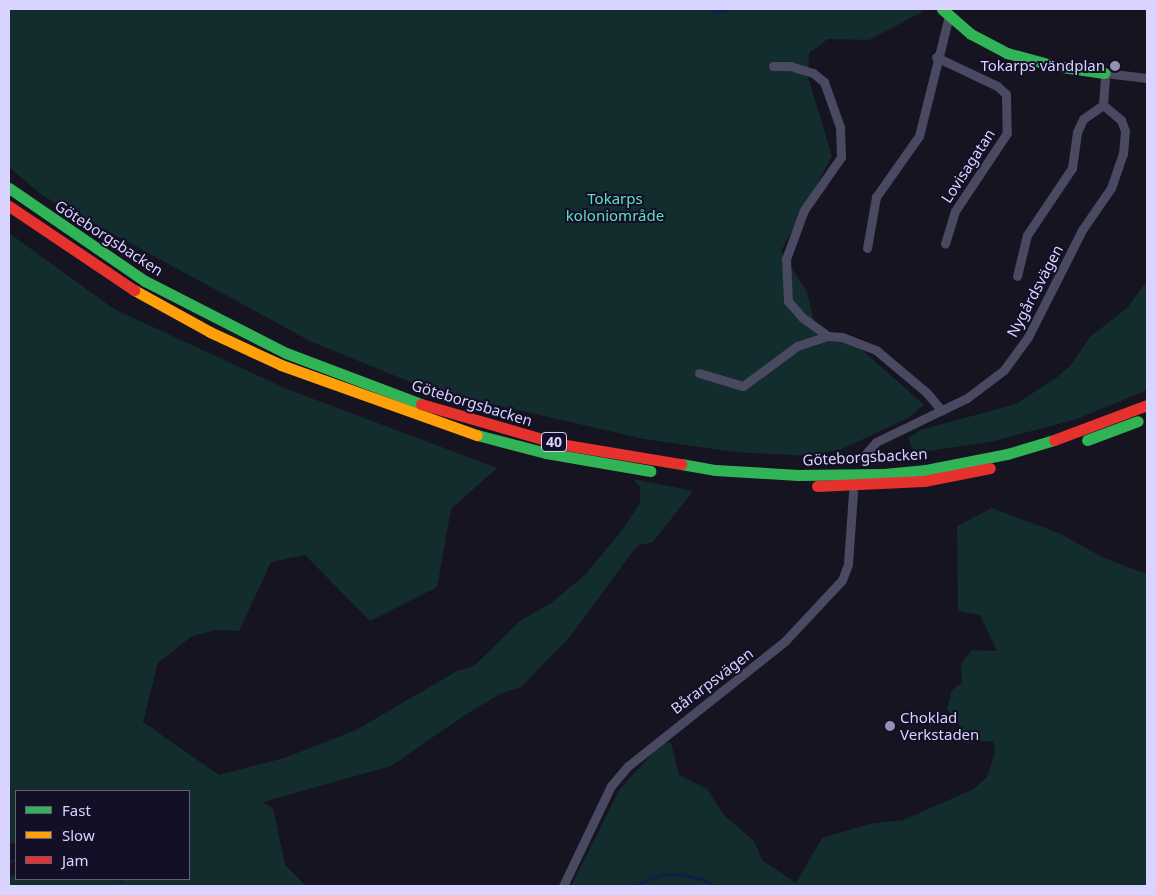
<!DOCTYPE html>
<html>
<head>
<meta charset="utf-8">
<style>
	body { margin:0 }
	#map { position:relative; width:1156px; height:895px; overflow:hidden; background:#161421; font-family:"Noto Sans",sans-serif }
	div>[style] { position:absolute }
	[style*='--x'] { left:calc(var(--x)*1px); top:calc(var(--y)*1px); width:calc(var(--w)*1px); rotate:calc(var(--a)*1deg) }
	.green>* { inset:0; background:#132c2d }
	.stream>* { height:2.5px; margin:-1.25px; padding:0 1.25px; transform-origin:1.25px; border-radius:1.25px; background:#0d2144 }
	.street>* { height:9px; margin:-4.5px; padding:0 4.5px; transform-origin:4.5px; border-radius:4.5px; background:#4a4962 }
	.fast>* { height:11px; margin:-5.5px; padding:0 5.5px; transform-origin:5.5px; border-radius:5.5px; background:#30b455 }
	.slow>* { height:11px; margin:-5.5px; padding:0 5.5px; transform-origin:5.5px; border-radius:5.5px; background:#ff9f0a }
	.jam>* { height:11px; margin:-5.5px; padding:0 5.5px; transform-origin:5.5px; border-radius:5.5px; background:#e5322d }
	.dots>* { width:14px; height:14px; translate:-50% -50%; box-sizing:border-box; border:2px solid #130f26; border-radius:50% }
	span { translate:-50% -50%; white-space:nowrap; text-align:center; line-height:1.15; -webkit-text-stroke:4px #130f26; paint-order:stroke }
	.shield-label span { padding:1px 4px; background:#130f26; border:1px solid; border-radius:4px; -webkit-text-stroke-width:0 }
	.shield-label { font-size:14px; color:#d9d4ff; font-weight:700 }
	.poi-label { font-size:15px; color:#d9d4ff }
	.right { translate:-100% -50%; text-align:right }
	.left { translate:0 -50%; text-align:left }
	.street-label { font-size:15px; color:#d9d4ff }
	.park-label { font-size:15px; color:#5fe0c0 }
	.frame { position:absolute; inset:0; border:10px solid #d9d4ff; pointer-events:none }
	.legend { position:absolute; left:15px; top:790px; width:175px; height:90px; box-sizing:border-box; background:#130f26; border:1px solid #625e7d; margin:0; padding:6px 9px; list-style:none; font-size:15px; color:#d9d4ff }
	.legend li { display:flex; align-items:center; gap:10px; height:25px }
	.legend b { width:25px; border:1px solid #625e7d }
</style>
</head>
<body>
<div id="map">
	<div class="green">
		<div style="clip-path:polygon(9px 9px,920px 9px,922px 12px,869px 40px,828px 39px,809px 53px,808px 77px,832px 156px,781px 251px,807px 292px,819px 342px,851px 340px,924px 405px,908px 418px,842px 449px,809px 456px,734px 452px,644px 439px,430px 390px,312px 342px,43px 196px,9px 167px)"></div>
		<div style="clip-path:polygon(9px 233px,114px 309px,287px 389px,497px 468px,451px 509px,437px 587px,370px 621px,305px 555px,271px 562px,239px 631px,216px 630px,192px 636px,158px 663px,143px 722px,219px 775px,284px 758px,356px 730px,457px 671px,474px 666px,520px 621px,551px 603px,585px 575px,623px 529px,640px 503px,640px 486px,633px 479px,693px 491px,653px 542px,640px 545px,633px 551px,569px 638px,521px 687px,500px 694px,465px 715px,391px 766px,263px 802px,273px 808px,285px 865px,306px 886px,9px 886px,9px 878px,16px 874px,16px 879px,189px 879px,189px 791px,16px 791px,16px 843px,9px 844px)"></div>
		<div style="clip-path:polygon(1147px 281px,1147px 390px,1077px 419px,990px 442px,914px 453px,908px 438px,920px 430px,1016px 404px,1056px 378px,1070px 366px,1090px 337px,1127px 308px)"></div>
		<div style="clip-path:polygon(992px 508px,1061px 534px,1104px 558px,1147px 574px,1147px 886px,571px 886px,620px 789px,663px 742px,671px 743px,679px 775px,707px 789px,724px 815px,754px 841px,763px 861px,796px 883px,822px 838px,870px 824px,903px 820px,974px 789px,987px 777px,995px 753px,993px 741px,962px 743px,960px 726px,947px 709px,952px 690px,962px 683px,961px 664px,972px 650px,997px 651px,980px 615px,958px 611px,957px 526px)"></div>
	</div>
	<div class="stream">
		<div style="--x:712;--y:9;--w:6;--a:31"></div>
		<div style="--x:717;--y:12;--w:11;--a:-15"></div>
		<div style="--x:9;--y:862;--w:8;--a:-23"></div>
		<div style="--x:119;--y:879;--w:9;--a:54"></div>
		<div style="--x:633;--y:886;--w:29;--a:-22"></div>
		<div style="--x:660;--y:875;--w:20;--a:-3"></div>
		<div style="--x:680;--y:874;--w:26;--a:13"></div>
		<div style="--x:705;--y:880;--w:11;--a:34"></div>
	</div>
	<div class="street">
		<div style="--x:936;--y:57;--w:68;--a:25.4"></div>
		<div style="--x:997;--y:86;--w:12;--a:42"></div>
		<div style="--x:1006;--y:94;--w:39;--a:89"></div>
		<div style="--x:1007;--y:133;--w:94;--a:123.7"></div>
		<div style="--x:955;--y:211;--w:34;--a:107"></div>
		<div style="--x:773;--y:66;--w:17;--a:0"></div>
		<div style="--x:790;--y:66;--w:24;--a:17"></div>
		<div style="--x:813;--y:73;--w:14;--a:39"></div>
		<div style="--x:824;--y:82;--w:48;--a:70.4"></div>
		<div style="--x:840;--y:127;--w:30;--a:88"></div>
		<div style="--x:841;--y:157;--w:65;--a:124.9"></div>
		<div style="--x:804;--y:210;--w:52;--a:110.2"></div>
		<div style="--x:786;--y:259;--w:42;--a:87.3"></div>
		<div style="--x:788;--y:301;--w:23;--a:49"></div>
		<div style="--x:803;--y:318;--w:31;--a:36"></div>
		<div style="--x:867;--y:248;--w:52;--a:-80"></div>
		<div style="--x:876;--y:197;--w:75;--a:-54.8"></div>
		<div style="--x:919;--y:136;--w:124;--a:-76"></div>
		<div style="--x:1017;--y:276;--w:42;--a:-76.3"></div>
		<div style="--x:1027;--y:235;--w:81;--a:-56.1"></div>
		<div style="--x:1072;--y:168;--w:36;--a:-82"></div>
		<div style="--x:1077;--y:132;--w:14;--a:-65"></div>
		<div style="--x:1083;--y:119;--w:24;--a:-35"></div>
		<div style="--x:699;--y:373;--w:46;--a:16.5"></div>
		<div style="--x:743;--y:386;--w:67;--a:-36.5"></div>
		<div style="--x:797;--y:346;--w:33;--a:-18"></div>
		<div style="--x:828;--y:336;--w:14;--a:4"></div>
		<div style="--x:842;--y:337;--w:36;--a:21"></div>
		<div style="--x:876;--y:350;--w:67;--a:40.1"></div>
		<div style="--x:927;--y:393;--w:23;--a:50"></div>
		<div style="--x:863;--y:457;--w:20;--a:-49"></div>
		<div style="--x:876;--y:442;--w:101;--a:-25.8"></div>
		<div style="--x:967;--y:398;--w:46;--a:-37.1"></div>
		<div style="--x:1004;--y:370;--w:41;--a:-54"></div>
		<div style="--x:1028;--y:337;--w:120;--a:-63.2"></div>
		<div style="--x:1082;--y:230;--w:51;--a:-55.4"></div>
		<div style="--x:1111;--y:188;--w:36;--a:-71"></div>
		<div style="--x:1123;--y:154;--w:23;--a:-85"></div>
		<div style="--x:1125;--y:131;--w:12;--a:-110"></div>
		<div style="--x:1121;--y:120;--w:23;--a:-140"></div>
		<div style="--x:1103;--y:105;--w:32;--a:-86"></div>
		<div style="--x:1105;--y:73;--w:42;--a:6.8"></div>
		<div style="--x:563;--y:886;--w:111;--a:-64.4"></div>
		<div style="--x:611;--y:786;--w:26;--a:-50"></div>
		<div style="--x:628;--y:766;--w:201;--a:-38.5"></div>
		<div style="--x:785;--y:641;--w:83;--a:-46.9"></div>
		<div style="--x:842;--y:580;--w:17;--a:-69"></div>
		<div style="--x:848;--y:564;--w:72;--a:-86"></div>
	</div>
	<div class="fast">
		<div style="--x:942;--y:9;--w:38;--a:41"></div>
		<div style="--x:971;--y:34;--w:41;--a:27.8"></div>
		<div style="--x:1007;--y:53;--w:50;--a:15.2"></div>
		<div style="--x:1055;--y:66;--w:50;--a:8"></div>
		<div style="--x:9;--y:188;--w:165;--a:34.4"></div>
		<div style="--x:145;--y:281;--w:158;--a:27.1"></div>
		<div style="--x:286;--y:353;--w:144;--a:20.7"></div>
		<div style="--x:477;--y:435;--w:71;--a:14.6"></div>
		<div style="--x:546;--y:453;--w:106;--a:9.8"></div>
		<div style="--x:1087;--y:440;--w:54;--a:-20.4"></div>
		<div style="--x:681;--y:464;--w:35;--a:10"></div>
		<div style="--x:715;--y:470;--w:83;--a:3.4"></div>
		<div style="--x:798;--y:475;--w:86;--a:-0.7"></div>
		<div style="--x:884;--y:474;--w:42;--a:-5.4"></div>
		<div style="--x:926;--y:470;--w:83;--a:-11.2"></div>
		<div style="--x:1007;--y:454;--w:49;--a:-16.6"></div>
	</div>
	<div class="slow">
		<div style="--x:134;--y:290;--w:87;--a:28.9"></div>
		<div style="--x:210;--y:332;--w:78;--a:24.9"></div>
		<div style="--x:281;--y:365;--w:208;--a:19.7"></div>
	</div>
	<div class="jam">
		<div style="--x:9;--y:206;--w:151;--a:33.9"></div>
		<div style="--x:421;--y:404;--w:145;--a:16.1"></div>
		<div style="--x:560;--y:444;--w:123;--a:9.4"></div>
		<div style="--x:1054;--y:440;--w:99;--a:-20.6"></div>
		<div style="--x:817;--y:486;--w:107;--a:-2.7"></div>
		<div style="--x:924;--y:481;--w:67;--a:-11.1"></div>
	</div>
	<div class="dots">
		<div style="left:1115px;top:66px;background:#9591b1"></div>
		<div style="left:890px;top:726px;background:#9591b1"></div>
	</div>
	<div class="shield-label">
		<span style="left:554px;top:442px">40</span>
	</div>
	<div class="poi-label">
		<span class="right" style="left:1105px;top:66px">Tokarps vändplan</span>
		<span class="left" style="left:900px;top:726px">Choklad<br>Verkstaden</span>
	</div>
	<div class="street-label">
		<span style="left:968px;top:166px;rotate:-57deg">Lovisagatan</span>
		<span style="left:109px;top:238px;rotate:33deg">Göteborgsbacken</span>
		<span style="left:1035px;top:291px;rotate:-62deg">Nygårdsvägen</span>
		<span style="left:472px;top:403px;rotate:17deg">Göteborgsbacken</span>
		<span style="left:865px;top:457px;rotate:-3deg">Göteborgsbacken</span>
		<span style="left:712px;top:681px;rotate:-37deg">Bårarpsvägen</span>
	</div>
	<div class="park-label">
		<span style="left:615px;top:207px">Tokarps<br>koloniområde</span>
	</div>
	<div class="frame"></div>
	<ul class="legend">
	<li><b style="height:6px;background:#30b455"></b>Fast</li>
	<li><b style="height:6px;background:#ff9f0a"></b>Slow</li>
	<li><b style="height:6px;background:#e5322d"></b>Jam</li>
	</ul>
</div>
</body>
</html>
